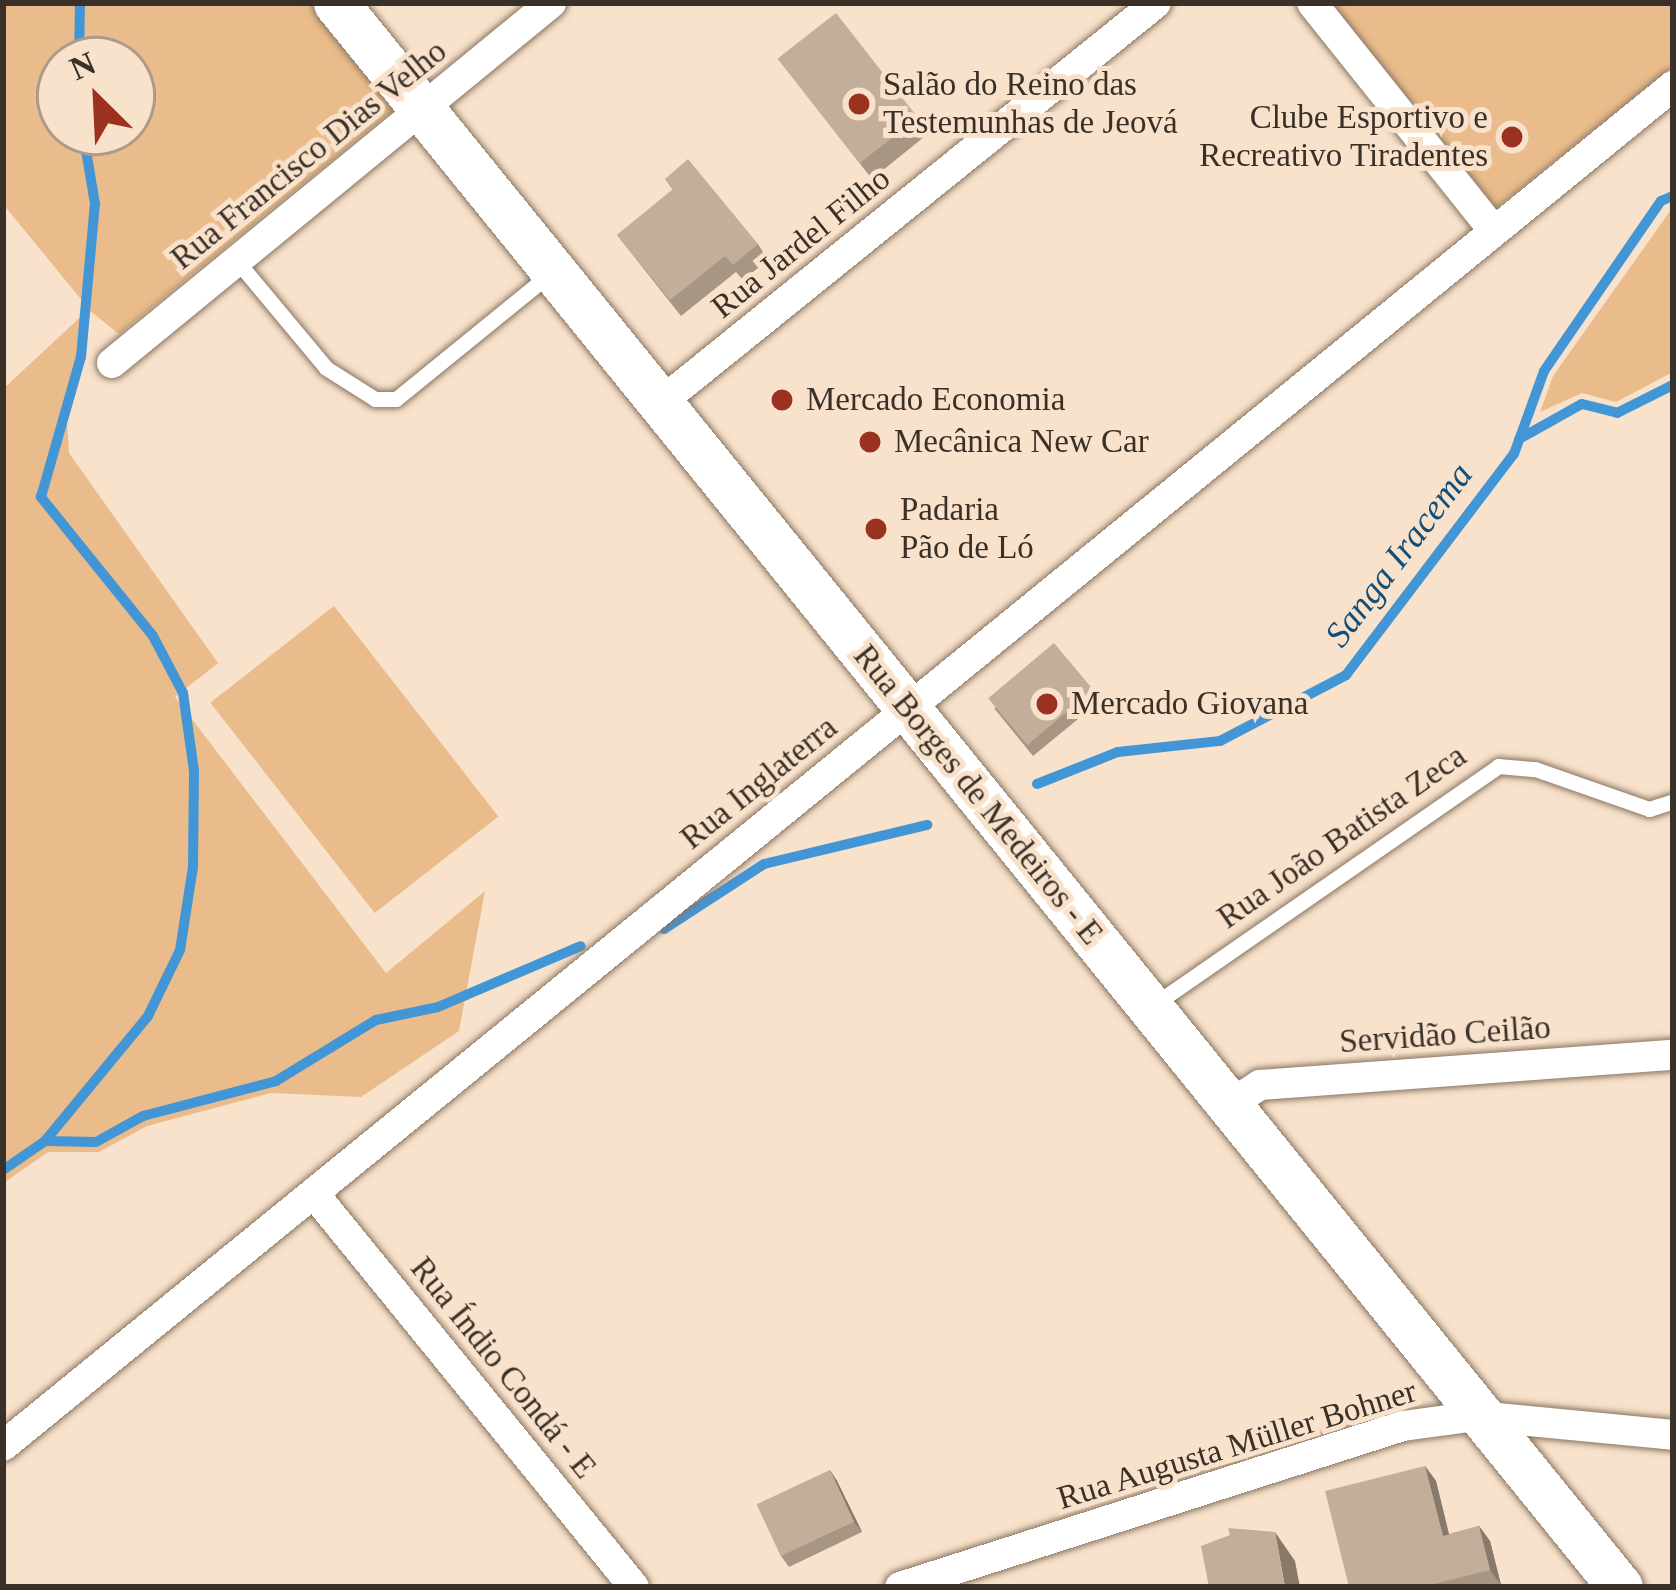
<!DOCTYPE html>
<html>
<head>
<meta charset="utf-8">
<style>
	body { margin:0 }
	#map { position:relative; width:1676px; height:1590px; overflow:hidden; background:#f8e2cb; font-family:Georgia,serif }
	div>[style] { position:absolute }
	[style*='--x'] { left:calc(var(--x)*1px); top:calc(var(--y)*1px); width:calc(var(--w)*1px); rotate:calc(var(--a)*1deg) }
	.green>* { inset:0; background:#eabc8b; transform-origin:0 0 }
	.stream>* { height:10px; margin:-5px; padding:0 5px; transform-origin:5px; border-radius:5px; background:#4396d6 }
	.roads { filter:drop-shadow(0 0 3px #8a7662) drop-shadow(0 0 3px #8a7662) }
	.lane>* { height:15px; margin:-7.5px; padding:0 7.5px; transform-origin:7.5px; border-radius:7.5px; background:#fff }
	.street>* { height:30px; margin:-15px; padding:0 15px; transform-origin:15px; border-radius:15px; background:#fff }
	.secondary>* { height:45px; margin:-22.5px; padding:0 22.5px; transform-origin:22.5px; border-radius:22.5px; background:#fff }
	.wall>* { inset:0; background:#a89684 }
	.shaded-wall>* { inset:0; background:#887a6b }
	.building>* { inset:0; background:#c3ae99; transform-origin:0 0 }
	.dots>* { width:33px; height:33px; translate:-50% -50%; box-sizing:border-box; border:6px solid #f8e2cb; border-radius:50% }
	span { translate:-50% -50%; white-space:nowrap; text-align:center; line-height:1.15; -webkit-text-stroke:10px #f8e2cb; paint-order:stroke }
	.poi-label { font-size:33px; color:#393028 }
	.left { translate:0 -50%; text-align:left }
	.right { translate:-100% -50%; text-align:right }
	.street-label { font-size:33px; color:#393028 }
	.water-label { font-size:36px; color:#114e79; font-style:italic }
	.frame { position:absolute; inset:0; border:6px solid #393028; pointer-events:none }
	.north { position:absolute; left:36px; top:36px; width:120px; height:120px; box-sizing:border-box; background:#f8e2cb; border:3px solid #ac9b8a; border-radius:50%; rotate:336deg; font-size:33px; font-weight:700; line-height:48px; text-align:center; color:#393028 }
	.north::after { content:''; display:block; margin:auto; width:42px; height:54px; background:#9b311f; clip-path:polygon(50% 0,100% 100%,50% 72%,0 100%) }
</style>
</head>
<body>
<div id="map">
	<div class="green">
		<div style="clip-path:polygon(evenodd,3px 3px,313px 3px,397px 107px,119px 334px,89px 310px,66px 407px,69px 453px,218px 663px,175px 697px,386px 973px,485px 891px,459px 1031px,361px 1097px,271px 1093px,147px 1126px,99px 1152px,48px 1152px,5px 1182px,3px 389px,89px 309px,3px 204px,3px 3px,60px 60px,132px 60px,132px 132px,60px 132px,60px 60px)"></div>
		<div style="clip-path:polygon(1332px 3px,1673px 3px,1673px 66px,1496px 208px)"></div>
		<div style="clip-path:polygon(1673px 207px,1673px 372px,1616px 402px,1582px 393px,1540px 412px,1553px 376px)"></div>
		<div style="left:334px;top:606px;width:267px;height:157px;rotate:52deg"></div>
	</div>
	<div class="stream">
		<div style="--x:79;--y:60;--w:57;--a:-89"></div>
		<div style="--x:1519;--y:439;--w:72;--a:-29.1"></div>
		<div style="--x:1582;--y:404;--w:36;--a:14"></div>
		<div style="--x:1617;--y:413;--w:63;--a:-26.6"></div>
		<div style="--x:1037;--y:784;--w:87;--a:-21.6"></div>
		<div style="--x:1118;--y:752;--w:103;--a:-6.2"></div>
		<div style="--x:1220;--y:741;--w:142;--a:-27.6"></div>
		<div style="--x:1346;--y:675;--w:278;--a:-52.8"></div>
		<div style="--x:1514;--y:454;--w:88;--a:-70.1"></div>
		<div style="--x:1544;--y:371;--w:206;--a:-55.5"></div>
		<div style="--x:1661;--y:201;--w:13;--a:-23"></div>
		<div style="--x:664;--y:929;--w:119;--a:-33"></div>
		<div style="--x:764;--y:864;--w:168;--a:-13.5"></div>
		<div style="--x:45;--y:1141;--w:51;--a:1.1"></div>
		<div style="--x:96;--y:1142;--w:54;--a:-29"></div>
		<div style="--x:143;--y:1116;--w:138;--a:-14.7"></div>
		<div style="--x:276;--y:1081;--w:117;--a:-31.4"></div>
		<div style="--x:376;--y:1020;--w:63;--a:-11.8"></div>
		<div style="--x:438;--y:1007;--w:155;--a:-23.1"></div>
		<div style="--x:3;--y:1170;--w:51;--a:-34.6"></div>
		<div style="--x:45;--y:1141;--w:162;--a:-50.5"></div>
		<div style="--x:148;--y:1016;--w:73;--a:-64.1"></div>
		<div style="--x:180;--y:950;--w:84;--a:-81.1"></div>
		<div style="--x:193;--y:867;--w:96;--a:-89.4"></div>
		<div style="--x:194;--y:771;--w:79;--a:-98"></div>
		<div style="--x:183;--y:693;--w:64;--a:-117.8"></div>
		<div style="--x:153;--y:636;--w:179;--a:-128.9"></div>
		<div style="--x:41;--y:497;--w:146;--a:-74.1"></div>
		<div style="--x:81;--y:357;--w:154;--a:-84.8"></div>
		<div style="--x:95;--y:204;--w:73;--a:-99.5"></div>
	</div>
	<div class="roads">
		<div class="lane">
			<div style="--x:237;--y:261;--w:139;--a:50.2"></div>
			<div style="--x:326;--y:368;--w:58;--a:32.3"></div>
			<div style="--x:375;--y:399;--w:21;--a:0"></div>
			<div style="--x:396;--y:399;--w:198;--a:-39.1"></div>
			<div style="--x:1152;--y:1006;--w:421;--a:-34.7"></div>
			<div style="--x:1498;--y:766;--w:37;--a:5"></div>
			<div style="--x:1535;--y:769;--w:121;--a:19.3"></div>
			<div style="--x:1649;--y:809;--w:25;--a:-18"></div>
		</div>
		<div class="street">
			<div style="--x:1312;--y:3;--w:290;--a:51.4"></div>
			<div style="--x:112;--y:363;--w:568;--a:-39.35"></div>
			<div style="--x:660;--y:403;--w:637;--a:-38.88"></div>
			<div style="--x:1229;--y:1105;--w:37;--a:-33"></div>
			<div style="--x:1260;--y:1085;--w:414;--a:-4.2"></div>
			<div style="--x:315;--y:1195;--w:505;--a:50.86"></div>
			<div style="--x:3;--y:1446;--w:2154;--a:-39.16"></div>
			<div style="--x:900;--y:1587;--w:528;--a:-17.75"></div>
			<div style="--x:1403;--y:1426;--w:75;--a:-7.7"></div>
			<div style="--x:1477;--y:1416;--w:197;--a:5.5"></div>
		</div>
		<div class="secondary">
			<div style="--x:336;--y:3;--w:2039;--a:50.97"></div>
		</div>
	</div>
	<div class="wall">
		<div style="clip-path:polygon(778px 59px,918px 118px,929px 133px,872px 179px)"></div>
		<div style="clip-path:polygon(665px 179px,758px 244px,768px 260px,743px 280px,736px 272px,681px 316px,617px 235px,673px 190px)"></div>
		<div style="clip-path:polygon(1093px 690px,1100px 701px,1033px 756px,994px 708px)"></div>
		<div style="clip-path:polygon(1425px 1466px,1436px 1481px,1449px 1534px,1479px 1526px,1490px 1541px,1501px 1585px,1494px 1587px,1349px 1587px)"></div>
		<div style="clip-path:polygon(830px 1470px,837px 1481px,862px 1532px,789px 1567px,781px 1556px)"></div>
	</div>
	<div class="shaded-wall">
		<div style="clip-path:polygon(1425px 1466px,1436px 1481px,1453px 1551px,1443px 1536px)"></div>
		<div style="clip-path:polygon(830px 1470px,837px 1481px,862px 1532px,854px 1522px)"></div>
		<div style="clip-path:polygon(1479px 1526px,1490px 1541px,1501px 1585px,1490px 1570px)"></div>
		<div style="clip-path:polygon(1275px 1532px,1295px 1561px,1300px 1587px,1285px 1587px)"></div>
	</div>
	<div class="building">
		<div style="left:836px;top:13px;width:133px;height:74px;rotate:52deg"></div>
		<div style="clip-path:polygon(688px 159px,758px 244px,733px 265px,725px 256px,670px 300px,617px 235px,673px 189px,665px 179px)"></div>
		<div style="left:1054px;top:643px;width:61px;height:86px;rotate:50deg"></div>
		<div style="clip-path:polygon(1425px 1466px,1443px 1536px,1479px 1526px,1490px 1570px,1422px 1587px,1349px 1587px,1325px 1491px)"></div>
		<div style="left:830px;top:1470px;width:57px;height:81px;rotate:65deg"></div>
		<div style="clip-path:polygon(1228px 1528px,1275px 1532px,1285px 1587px,1209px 1587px,1201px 1546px,1230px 1535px)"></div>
	</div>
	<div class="dots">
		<div style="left:859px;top:104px;background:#9b311f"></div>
		<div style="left:1512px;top:137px;background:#9b311f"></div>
		<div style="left:782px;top:400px;background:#9b311f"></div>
		<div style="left:870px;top:442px;background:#9b311f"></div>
		<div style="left:876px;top:529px;background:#9b311f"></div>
		<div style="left:1047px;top:704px;background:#9b311f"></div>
	</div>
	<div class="poi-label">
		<span class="left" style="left:883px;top:104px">Salão do Reino das<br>Testemunhas de Jeová</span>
		<span class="right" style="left:1488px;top:137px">Clube Esportivo e<br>Recreativo Tiradentes</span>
		<span class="left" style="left:806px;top:400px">Mercado Economia</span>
		<span class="left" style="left:894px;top:442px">Mecânica New Car</span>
		<span class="left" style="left:900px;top:529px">Padaria<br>Pão de Ló</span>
		<span class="left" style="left:1071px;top:704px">Mercado Giovana</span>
	</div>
	<div class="street-label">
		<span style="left:309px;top:155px;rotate:-39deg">Rua Francisco Dias Velho</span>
		<span style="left:801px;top:243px;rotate:-39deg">Rua Jardel Filho</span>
		<span style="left:759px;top:783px;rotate:-39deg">Rua Inglaterra</span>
		<span style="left:978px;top:795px;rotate:51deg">Rua Borges de Medeiros - E</span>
		<span style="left:1342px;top:837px;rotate:-35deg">Rua João Batista Zeca</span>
		<span style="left:1445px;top:1035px;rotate:-4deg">Servidão Ceilão</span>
		<span style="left:503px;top:1368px;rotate:51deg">Rua Índio Condá - E</span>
		<span style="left:1237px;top:1445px;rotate:-17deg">Rua Augusta Müller Bohner</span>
	</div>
	<div class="water-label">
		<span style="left:1399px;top:555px;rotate:-53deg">Sanga Iracema</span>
	</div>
	<div class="frame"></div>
	<div class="north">N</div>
</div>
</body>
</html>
